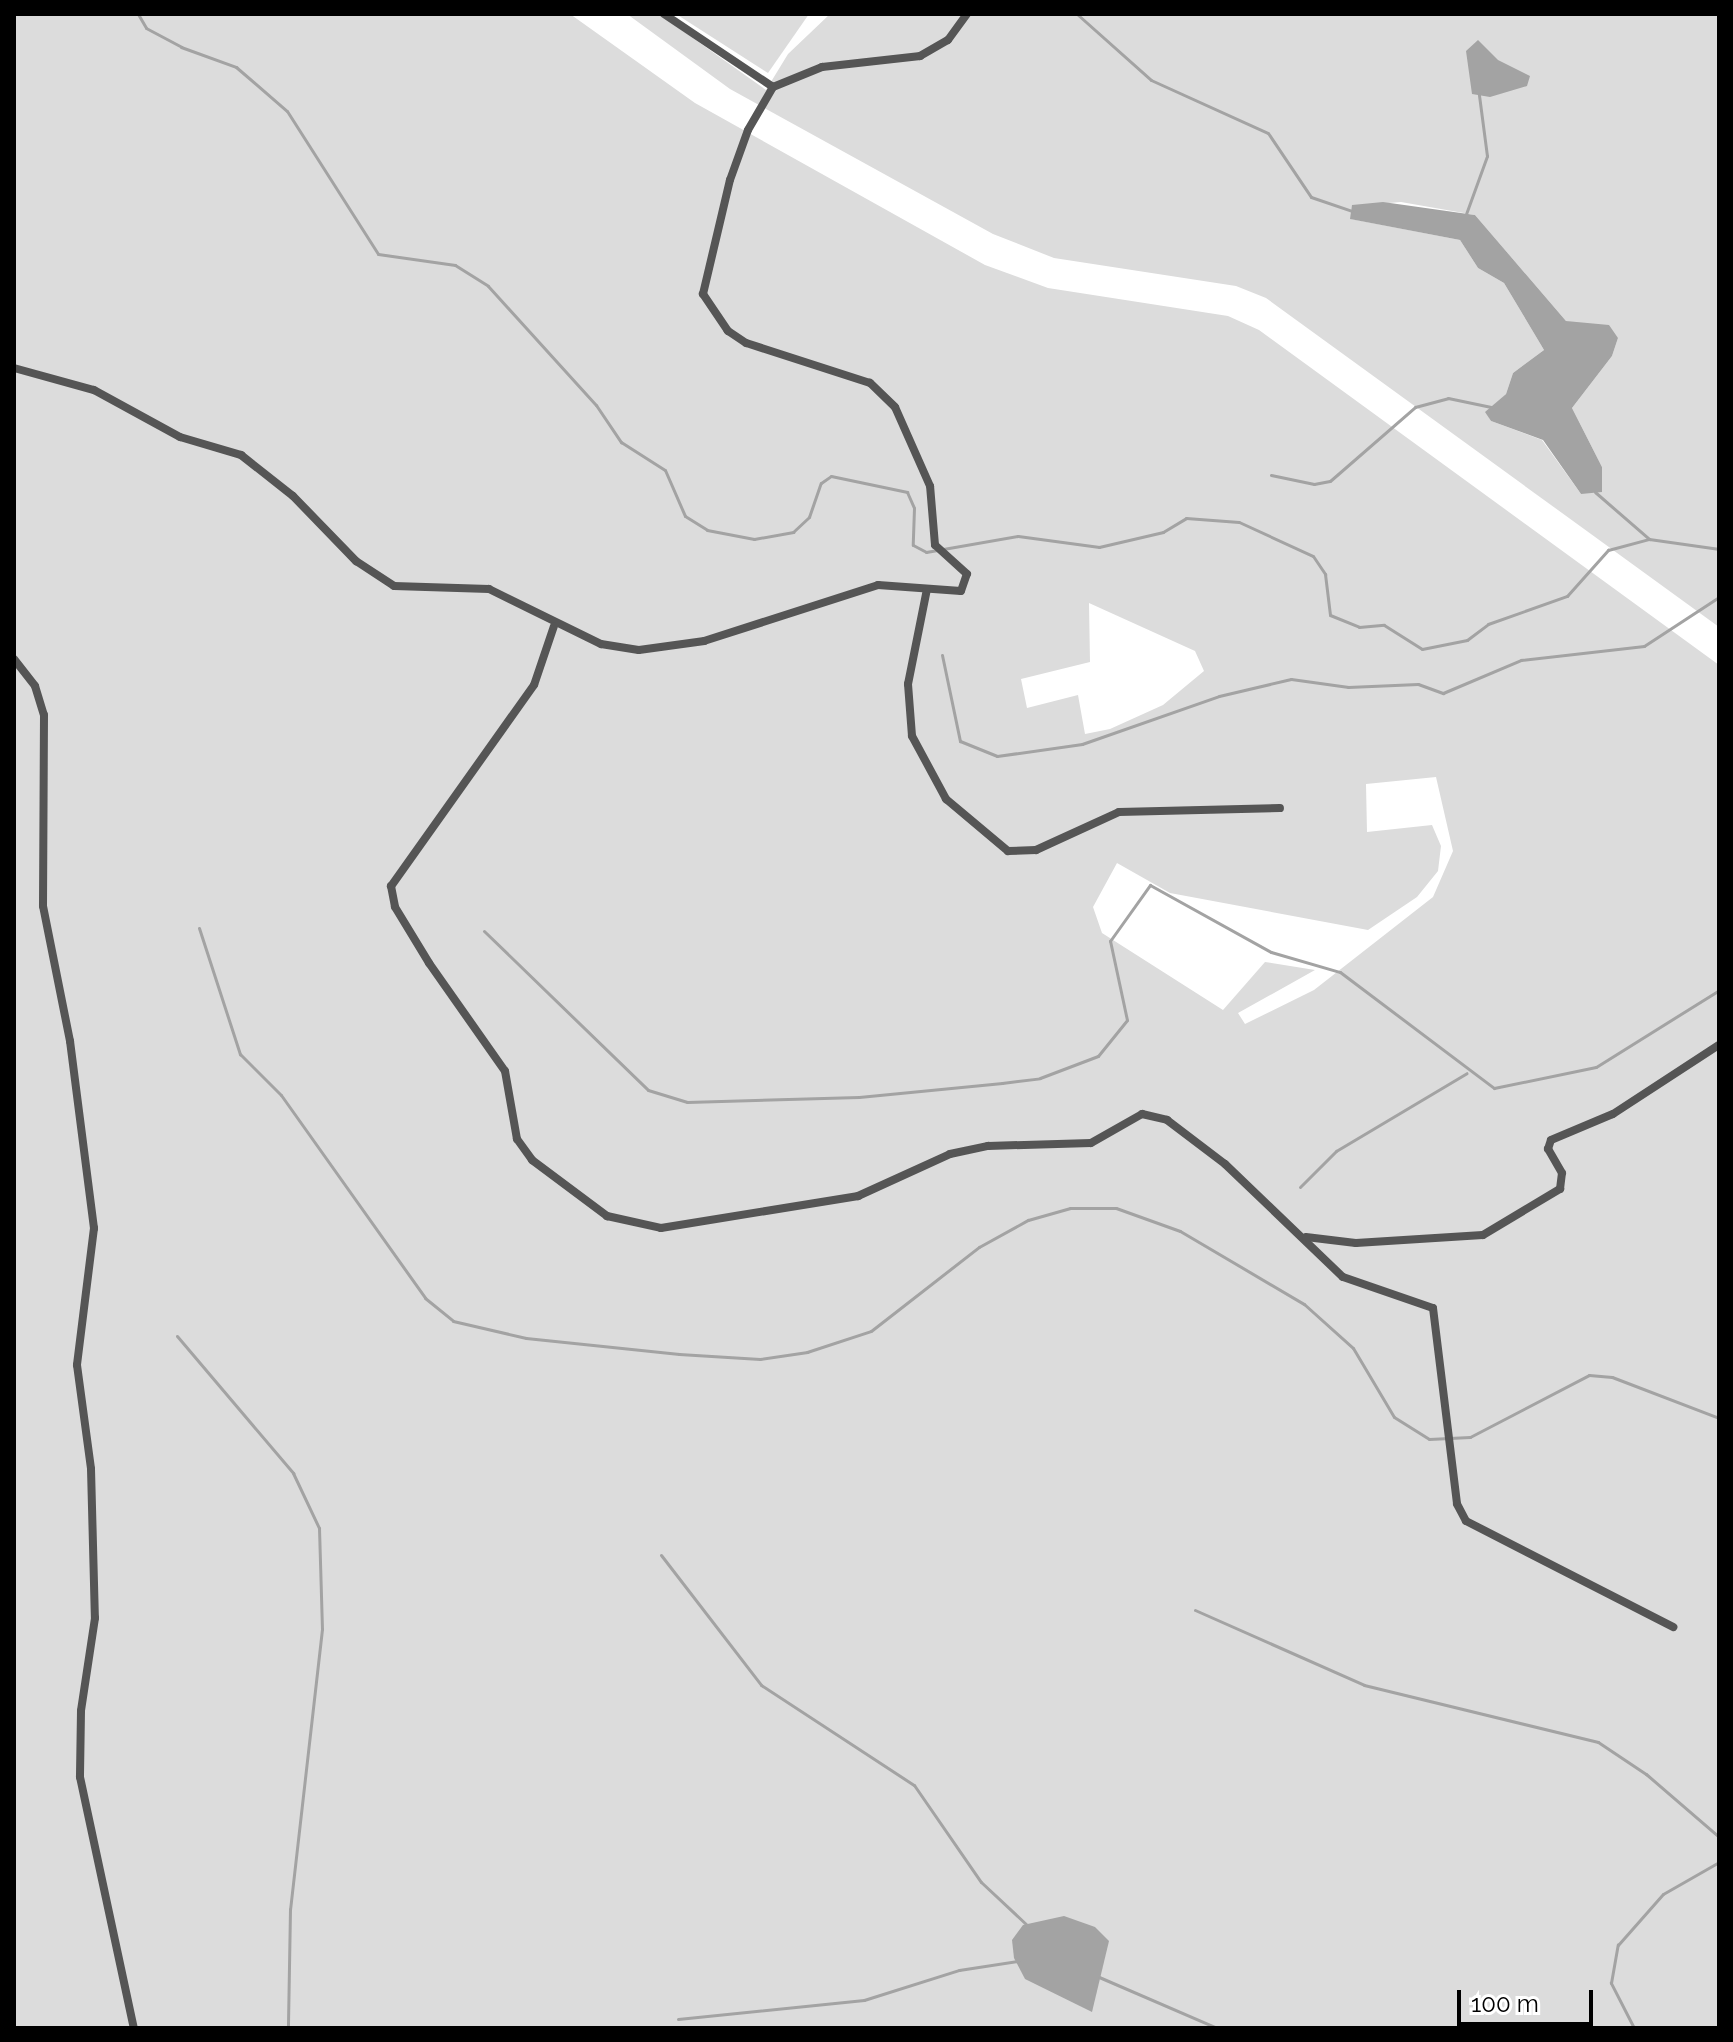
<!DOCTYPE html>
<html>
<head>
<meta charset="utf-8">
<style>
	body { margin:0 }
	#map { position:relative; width:1733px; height:2042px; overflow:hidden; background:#fff; font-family:Raleway,sans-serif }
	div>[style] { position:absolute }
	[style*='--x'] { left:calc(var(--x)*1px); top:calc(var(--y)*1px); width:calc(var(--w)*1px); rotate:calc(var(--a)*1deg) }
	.green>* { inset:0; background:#dcdcdc }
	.water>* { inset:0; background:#a3a3a3 }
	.stream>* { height:3px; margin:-1.5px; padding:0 1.5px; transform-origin:1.5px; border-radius:1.5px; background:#a3a3a3 }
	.minor>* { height:8px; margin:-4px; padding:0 4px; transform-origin:4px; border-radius:4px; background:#555 }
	span { translate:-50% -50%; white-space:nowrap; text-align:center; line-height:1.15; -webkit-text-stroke:8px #fff; paint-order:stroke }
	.frame { position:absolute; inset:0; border:16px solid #000; pointer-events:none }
	.scale { position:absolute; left:1457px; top:1990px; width:136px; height:36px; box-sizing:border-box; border:4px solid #000; border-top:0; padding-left:10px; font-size:24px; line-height:28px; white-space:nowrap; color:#000; -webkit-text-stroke:6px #fff; paint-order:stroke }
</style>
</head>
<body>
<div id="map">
	<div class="green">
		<div style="clip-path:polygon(evenodd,14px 14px,570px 14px,695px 103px,985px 265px,1048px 288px,1228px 316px,1259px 330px,1719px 665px,1719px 2028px,14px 2028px,14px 14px,1089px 603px,1195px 651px,1204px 671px,1163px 705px,1110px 729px,1085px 734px,1078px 695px,1027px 708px,1021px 679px,1090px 662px,1089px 603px,14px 14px,1436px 777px,1453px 851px,1433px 897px,1314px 990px,1245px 1024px,1238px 1013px,1315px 970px,1265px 962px,1223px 1010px,1102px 933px,1093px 907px,1117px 863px,1170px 893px,1368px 930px,1417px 897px,1438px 871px,1441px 846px,1432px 825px,1367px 832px,1366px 784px,1436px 777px)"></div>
		<div style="clip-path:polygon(evenodd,627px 14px,659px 14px,766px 90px,788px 54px,830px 14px,1719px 14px,1719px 627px,1266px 298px,1236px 286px,1054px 258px,993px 234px,730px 89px,627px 14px,1401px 202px,1475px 215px,1566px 321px,1618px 338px,1612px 356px,1572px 408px,1602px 467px,1581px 494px,1542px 440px,1491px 421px,1486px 412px,1506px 394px,1513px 373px,1544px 350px,1504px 283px,1478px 268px,1460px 240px,1351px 219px,1352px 206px,1401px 202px)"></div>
		<div style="clip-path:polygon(676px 14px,809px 14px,768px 73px)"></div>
	</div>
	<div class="water">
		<div style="clip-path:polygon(1478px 40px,1498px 60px,1530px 76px,1527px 86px,1490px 97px,1472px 94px,1466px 51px)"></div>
		<div style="clip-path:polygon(1383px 202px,1475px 215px,1566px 321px,1609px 325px,1618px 338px,1612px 356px,1572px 408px,1602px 467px,1602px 492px,1581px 494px,1543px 440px,1491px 421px,1485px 412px,1506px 394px,1513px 373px,1544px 350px,1504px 283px,1478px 268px,1460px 240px,1350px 219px,1352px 205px)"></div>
		<div style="clip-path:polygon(1064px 1916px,1095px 1927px,1109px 1941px,1092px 2012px,1025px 1979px,1014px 1958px,1012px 1940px,1023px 1925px)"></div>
	</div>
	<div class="stream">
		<div style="--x:138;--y:14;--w:16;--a:60"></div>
		<div style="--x:146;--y:28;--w:40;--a:28"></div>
		<div style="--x:181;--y:47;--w:59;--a:20"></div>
		<div style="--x:236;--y:67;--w:67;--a:40.8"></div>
		<div style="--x:287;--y:111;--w:169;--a:57.5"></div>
		<div style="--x:378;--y:254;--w:78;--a:8.1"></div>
		<div style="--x:455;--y:265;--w:39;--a:32"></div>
		<div style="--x:488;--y:286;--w:161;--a:47.8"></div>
		<div style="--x:596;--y:405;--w:45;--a:56"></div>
		<div style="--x:621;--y:442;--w:52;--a:32.5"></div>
		<div style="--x:665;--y:470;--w:50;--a:66.5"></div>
		<div style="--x:685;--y:516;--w:26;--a:32"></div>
		<div style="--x:707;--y:530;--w:48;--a:10.8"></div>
		<div style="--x:754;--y:539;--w:40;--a:-10"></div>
		<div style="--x:793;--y:532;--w:22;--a:-43"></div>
		<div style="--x:809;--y:517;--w:36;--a:-71"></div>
		<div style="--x:821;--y:483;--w:12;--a:-35"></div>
		<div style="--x:831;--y:476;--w:78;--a:11.9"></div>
		<div style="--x:907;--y:492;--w:17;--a:66"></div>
		<div style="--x:914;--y:508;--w:37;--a:92"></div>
		<div style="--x:913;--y:545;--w:15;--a:28"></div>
		<div style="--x:926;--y:552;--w:93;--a:-9.9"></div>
		<div style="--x:1018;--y:536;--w:82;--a:7.7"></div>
		<div style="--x:1099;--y:547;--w:66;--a:-13.2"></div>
		<div style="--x:1163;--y:532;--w:27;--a:-31"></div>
		<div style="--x:1186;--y:518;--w:53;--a:4.3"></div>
		<div style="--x:1239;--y:522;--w:81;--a:24.7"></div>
		<div style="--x:1313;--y:556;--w:22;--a:56"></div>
		<div style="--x:1325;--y:574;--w:41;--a:83"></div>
		<div style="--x:1330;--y:615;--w:31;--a:22"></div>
		<div style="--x:1359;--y:627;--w:25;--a:-5"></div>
		<div style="--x:1384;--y:625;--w:45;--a:32.3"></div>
		<div style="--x:1422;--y:649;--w:46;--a:-11.3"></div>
		<div style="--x:1467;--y:640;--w:26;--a:-37"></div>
		<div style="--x:1488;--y:624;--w:84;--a:-19.5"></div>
		<div style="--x:1567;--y:596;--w:62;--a:-48.3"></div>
		<div style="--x:1608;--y:550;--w:42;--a:-15"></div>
		<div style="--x:1649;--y:539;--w:71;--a:8.1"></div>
		<div style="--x:1077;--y:14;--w:99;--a:41.7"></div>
		<div style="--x:1151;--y:80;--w:128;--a:24.4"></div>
		<div style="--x:1268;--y:133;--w:77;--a:56.1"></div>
		<div style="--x:1311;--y:197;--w:43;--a:18.9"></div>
		<div style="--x:1466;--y:214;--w:62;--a:-70.1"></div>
		<div style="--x:1487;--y:156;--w:62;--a:-97.5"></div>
		<div style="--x:1271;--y:475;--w:44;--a:11.8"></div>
		<div style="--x:1314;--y:484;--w:16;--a:-11"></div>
		<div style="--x:1330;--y:481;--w:113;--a:-41"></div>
		<div style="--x:1415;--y:407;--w:34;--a:-15"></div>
		<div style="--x:1448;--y:398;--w:44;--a:11.8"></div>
		<div style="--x:1595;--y:492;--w:72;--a:41"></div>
		<div style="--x:942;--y:655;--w:88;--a:78.2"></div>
		<div style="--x:960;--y:741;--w:40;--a:22"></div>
		<div style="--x:997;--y:756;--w:86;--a:-8"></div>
		<div style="--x:1082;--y:744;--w:145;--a:-19.3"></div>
		<div style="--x:1219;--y:696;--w:74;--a:-13.3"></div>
		<div style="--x:1291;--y:679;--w:58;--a:8"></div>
		<div style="--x:1348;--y:687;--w:70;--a:-2.5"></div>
		<div style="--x:1418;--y:684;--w:27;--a:20"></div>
		<div style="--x:1443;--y:693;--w:85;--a:-22.9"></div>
		<div style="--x:1521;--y:660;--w:124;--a:-6.5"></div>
		<div style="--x:1644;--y:646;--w:90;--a:-33.2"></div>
		<div style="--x:199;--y:928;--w:133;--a:72"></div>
		<div style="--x:240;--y:1054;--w:58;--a:45"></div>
		<div style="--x:281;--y:1095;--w:249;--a:54.6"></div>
		<div style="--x:425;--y:1298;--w:36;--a:39"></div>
		<div style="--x:453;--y:1321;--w:75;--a:13.1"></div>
		<div style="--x:526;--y:1338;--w:154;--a:6"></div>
		<div style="--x:679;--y:1354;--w:81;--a:3.5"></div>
		<div style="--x:760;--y:1359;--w:48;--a:-8.5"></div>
		<div style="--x:807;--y:1352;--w:67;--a:-18.2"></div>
		<div style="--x:871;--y:1331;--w:137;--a:-37.9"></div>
		<div style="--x:979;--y:1247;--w:56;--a:-28.9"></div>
		<div style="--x:1028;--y:1220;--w:44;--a:-15.9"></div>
		<div style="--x:1070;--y:1208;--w:46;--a:0"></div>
		<div style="--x:1116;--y:1208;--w:68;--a:19.8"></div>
		<div style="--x:1180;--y:1231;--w:144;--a:30.5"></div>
		<div style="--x:1304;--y:1304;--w:66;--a:41.9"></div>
		<div style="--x:1353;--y:1348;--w:80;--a:59.3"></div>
		<div style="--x:1394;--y:1417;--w:41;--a:32.2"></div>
		<div style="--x:1429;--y:1439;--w:41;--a:-2.8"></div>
		<div style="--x:1470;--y:1437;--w:134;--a:-27.5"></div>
		<div style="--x:1589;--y:1375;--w:23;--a:5"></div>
		<div style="--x:1612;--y:1377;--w:115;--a:21"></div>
		<div style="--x:484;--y:931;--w:228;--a:44.1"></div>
		<div style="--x:648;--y:1090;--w:41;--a:17.1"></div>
		<div style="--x:687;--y:1102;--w:172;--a:-1.7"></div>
		<div style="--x:859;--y:1097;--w:144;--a:-5.6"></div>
		<div style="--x:1002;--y:1083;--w:38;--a:-7"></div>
		<div style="--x:1040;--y:1078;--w:62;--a:-20.8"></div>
		<div style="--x:1098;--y:1056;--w:46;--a:-51.1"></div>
		<div style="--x:1127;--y:1020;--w:81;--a:-102.1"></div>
		<div style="--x:1110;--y:941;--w:69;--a:-54.5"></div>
		<div style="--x:1150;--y:885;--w:138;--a:29"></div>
		<div style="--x:1271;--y:952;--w:72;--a:16.2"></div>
		<div style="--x:1340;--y:972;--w:193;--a:37"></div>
		<div style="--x:1494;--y:1088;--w:104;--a:-11.6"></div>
		<div style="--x:1596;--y:1067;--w:145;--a:-32"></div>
		<div style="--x:1300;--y:1187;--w:51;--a:-45"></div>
		<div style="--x:1336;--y:1151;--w:152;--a:-30.8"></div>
		<div style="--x:177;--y:1336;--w:180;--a:49.7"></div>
		<div style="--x:293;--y:1473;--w:61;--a:64.7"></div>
		<div style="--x:319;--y:1528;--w:101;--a:88.3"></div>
		<div style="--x:322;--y:1629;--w:282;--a:96.5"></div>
		<div style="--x:290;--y:1909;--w:119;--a:91"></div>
		<div style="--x:661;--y:1555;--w:164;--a:52.4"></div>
		<div style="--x:761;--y:1685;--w:183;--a:33.2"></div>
		<div style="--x:914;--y:1785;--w:118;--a:55.4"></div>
		<div style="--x:981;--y:1882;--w:64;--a:43.1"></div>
		<div style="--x:1195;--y:1610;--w:185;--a:23.9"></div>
		<div style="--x:1364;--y:1685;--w:241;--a:13.7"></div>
		<div style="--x:1598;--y:1742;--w:58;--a:33.7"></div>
		<div style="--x:1646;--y:1774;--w:96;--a:40.8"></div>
		<div style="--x:1099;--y:1977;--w:129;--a:23.4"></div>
		<div style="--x:678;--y:2019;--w:187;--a:-5.8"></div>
		<div style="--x:864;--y:2000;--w:100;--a:-17.5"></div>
		<div style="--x:959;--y:1970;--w:60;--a:-8.7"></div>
		<div style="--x:1634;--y:2028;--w:51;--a:-117.1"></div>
		<div style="--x:1611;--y:1983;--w:39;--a:-80"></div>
		<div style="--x:1618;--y:1945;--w:68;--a:-48.6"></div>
		<div style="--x:1663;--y:1894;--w:64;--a:-29.7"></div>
	</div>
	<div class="minor">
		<div style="--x:664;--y:14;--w:131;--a:33.8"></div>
		<div style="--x:14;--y:368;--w:83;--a:15.4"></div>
		<div style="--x:94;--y:390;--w:98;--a:28.7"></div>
		<div style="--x:180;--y:437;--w:64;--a:16.4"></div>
		<div style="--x:241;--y:455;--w:66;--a:38.3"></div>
		<div style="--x:293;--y:496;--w:91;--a:45.9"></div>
		<div style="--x:356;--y:561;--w:45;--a:33.3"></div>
		<div style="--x:394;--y:586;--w:95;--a:1.8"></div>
		<div style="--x:489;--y:589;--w:125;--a:26.2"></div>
		<div style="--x:601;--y:644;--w:38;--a:9"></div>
		<div style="--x:639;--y:650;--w:66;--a:-7.9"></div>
		<div style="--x:704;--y:641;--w:183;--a:-17.8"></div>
		<div style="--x:878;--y:585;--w:83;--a:4.1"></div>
		<div style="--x:961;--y:591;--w:18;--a:-71"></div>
		<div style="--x:967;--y:574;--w:43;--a:-137.8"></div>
		<div style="--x:935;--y:545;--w:59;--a:-94.8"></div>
		<div style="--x:930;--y:486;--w:86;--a:-113.9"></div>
		<div style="--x:895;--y:407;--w:35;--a:-136"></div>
		<div style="--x:870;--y:383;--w:130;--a:-162.1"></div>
		<div style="--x:746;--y:343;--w:22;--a:-146"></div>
		<div style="--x:728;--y:331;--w:45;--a:-124"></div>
		<div style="--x:703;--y:294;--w:117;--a:-76.7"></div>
		<div style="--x:730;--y:180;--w:53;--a:-70.2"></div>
		<div style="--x:748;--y:130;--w:50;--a:-59.8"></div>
		<div style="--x:773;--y:87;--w:53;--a:-22.2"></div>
		<div style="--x:822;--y:67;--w:99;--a:-6.4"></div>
		<div style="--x:920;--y:56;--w:32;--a:-30"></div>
		<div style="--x:948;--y:40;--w:32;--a:-54"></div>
		<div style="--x:927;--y:589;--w:97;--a:101.3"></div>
		<div style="--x:908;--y:684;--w:52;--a:85.6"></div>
		<div style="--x:912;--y:736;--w:72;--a:61.6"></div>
		<div style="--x:946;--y:799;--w:81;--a:40"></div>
		<div style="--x:1008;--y:851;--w:28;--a:-2"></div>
		<div style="--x:1036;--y:850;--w:91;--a:-24.6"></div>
		<div style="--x:1119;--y:812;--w:161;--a:-1.4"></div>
		<div style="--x:554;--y:626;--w:62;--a:108.7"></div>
		<div style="--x:534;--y:685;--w:247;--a:125.4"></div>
		<div style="--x:391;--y:886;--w:21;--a:79"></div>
		<div style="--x:395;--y:907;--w:66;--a:58.7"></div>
		<div style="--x:429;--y:963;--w:132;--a:54.9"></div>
		<div style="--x:505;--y:1071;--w:69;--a:80"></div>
		<div style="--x:517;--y:1139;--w:26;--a:54"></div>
		<div style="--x:532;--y:1160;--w:94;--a:36.7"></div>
		<div style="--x:607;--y:1216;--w:55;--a:12.5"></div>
		<div style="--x:661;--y:1228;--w:200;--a:-9.2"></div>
		<div style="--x:858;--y:1196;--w:101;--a:-24.5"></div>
		<div style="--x:950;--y:1154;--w:39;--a:-12"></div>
		<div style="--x:988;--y:1146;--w:103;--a:-1.7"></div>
		<div style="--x:1091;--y:1143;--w:59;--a:-29.6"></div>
		<div style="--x:1142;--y:1114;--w:26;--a:13"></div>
		<div style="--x:1167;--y:1120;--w:73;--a:37.2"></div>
		<div style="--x:1225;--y:1164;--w:163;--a:43.8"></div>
		<div style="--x:1343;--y:1277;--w:95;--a:19"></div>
		<div style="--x:1433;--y:1308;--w:197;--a:83"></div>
		<div style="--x:1457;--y:1504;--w:19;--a:62"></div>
		<div style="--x:1466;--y:1521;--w:233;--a:27.1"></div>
		<div style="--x:14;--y:659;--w:34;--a:52"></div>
		<div style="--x:35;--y:686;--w:30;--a:73"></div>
		<div style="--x:44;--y:715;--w:191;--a:90.3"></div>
		<div style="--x:43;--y:906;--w:138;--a:78.7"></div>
		<div style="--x:70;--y:1041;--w:189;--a:82.7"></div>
		<div style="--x:94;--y:1228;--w:138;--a:97.1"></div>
		<div style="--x:77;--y:1365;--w:105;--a:82.3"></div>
		<div style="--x:91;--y:1469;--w:149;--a:88.5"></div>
		<div style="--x:95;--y:1618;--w:94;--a:98.6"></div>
		<div style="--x:81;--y:1711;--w:66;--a:90.9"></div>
		<div style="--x:80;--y:1777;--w:257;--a:77.9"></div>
		<div style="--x:1306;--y:1237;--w:50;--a:6.8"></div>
		<div style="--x:1356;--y:1243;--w:127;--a:-3.6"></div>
		<div style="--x:1483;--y:1235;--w:90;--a:-30.9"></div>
		<div style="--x:1560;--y:1189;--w:16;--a:-83"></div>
		<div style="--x:1562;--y:1173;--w:28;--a:-120"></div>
		<div style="--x:1548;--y:1149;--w:9;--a:-72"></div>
		<div style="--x:1551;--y:1140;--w:67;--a:-22.8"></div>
		<div style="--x:1613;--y:1114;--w:126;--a:-33.1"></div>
	</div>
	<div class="frame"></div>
	<div class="scale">100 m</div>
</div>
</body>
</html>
